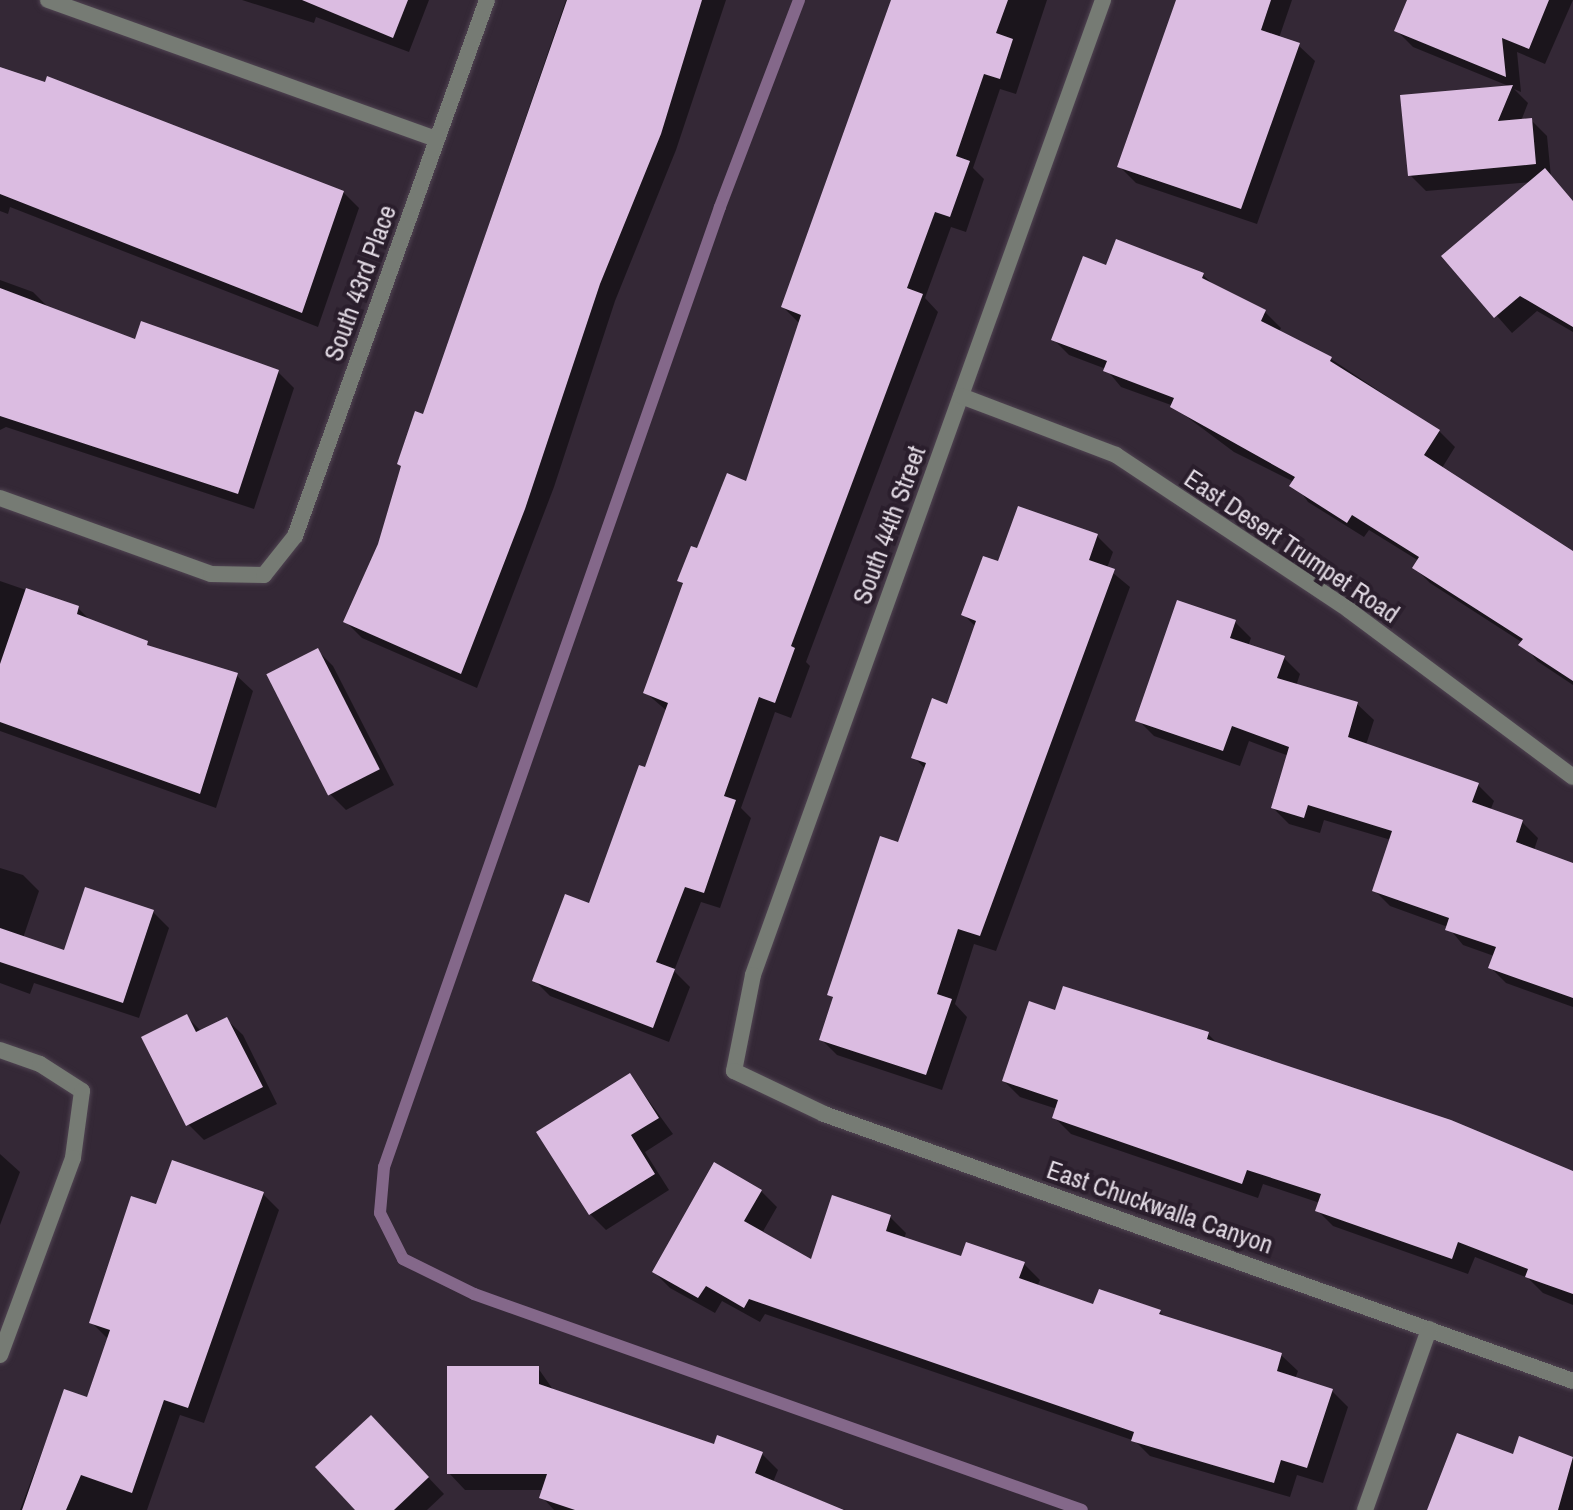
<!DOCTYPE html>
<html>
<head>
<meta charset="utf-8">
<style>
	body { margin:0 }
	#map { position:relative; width:1573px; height:1510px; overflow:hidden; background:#342836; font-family:"Archivo Narrow",sans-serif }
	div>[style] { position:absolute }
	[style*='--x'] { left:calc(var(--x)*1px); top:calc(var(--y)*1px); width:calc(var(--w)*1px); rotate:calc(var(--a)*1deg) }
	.shadow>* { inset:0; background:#0007 }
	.stream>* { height:12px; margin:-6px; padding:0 6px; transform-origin:6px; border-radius:6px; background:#84688a }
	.building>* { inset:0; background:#dbbce1; transform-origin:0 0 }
	.roads { filter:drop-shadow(0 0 2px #504452) drop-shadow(0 0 2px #504452) }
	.street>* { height:16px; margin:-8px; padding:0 8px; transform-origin:8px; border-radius:8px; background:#767b74 }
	span { translate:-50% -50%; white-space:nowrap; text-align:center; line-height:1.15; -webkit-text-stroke:8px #2a1e2c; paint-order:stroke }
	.street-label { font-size:26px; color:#e0d8e2 }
</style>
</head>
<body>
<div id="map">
	<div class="shadow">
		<div style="clip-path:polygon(242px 0,429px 0,409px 52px,316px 17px,314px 23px)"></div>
		<div style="clip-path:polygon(566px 0,726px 0,676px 150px,615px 301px,554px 487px,477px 688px,362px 638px,346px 622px,379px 545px)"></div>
		<div style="clip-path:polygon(893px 0,1047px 0,1016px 94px,1000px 89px,973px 168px,984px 179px,966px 232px,951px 227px,925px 298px,938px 312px,806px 662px,810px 666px,791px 718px,775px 712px,741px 808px,751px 818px,720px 908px,701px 902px,674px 971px,690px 987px,669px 1042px,550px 996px,534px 980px,590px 906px,646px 770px,667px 711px,646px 693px,684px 585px,679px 581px,747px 483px,800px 324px,783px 307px)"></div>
		<div style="clip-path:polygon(1179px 0,1292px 0,1279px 38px,1298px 45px,1315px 61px,1257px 224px,1136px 183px,1120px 167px)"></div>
		<div style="clip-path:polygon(1409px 0,1573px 0,1545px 64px,1517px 52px,1521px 92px,1514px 89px,1528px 103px,1521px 121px,1531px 120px,1547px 136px,1551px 177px,1573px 201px,1573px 332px,1537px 311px,1512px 333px,1444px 256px,1532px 182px,1426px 191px,1410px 175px,1511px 87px,1413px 47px,1397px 31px)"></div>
		<div style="clip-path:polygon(0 68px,343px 192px,359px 208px,318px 327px,10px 207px,8px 214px,0 211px)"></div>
		<div style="clip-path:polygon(1117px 242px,1203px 275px,1216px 287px,1265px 312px,1281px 328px,1279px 332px,1331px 359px,1439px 431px,1455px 447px,1442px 468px,1573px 553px,1573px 685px,1537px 661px,1523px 643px,1430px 583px,1414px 567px,1419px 561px,1369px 530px,1364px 537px,1308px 502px,1294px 482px,1234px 452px,1171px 405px,1121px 387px,1106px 369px,1069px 355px,1053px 339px,1108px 268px)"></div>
		<div style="clip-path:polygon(0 280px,33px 292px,50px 309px,136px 341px,278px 372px,294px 388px,254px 509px,6px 427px,0 430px)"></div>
		<div style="clip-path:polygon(1097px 536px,1113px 552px,1107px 568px,1130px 587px,996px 951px,974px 944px,955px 1004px,967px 1017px,942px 1090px,837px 1055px,821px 1039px,835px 1000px,830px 995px,900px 844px,926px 770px,914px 757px,948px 707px,976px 627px,964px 615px,999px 564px)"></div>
		<div style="clip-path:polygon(0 581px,78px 608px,92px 622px,154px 650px,236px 675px,253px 691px,216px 808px,0 731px)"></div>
		<div style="clip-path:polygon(1235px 622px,1251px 638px,1248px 646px,1284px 658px,1300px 674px,1296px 686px,1357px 704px,1374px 720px,1366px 745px,1478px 785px,1494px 801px,1490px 811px,1522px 822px,1538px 838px,1534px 850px,1573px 865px,1573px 1007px,1506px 983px,1490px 967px,1494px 956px,1463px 945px,1448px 927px,1390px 906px,1374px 890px,1391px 840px,1324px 820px,1320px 833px,1289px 824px,1273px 808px,1289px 756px,1249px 741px,1240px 766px,1154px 736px,1138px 720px)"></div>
		<div style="clip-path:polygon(317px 650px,333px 666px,394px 785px,346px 810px,330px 794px)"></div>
		<div style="clip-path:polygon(0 868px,23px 875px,39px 891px,23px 938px,65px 952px,153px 912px,169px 928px,139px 1018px,34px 983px,30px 994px,0 983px)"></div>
		<div style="clip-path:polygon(1056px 1012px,1208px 1034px,1220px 1046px,1573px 1173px,1573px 1305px,1543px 1293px,1528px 1278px,1475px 1257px,1468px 1274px,1333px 1226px,1317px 1210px,1320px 1203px,1263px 1184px,1258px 1198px,1071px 1134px,1055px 1118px,1057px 1109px,1020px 1097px,1004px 1081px)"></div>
		<div style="clip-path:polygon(186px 1016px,202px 1032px,226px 1019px,243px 1035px,277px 1104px,204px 1140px,188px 1124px)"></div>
		<div style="clip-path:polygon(630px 1075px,673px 1134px,645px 1152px,669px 1190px,606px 1230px,590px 1214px)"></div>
		<div style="clip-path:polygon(0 1154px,20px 1172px,0 1225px)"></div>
		<div style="clip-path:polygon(761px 1191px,777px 1207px,762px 1233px,812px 1262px,890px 1217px,906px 1233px,904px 1239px,962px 1258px,1024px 1264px,1040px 1280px,1037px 1287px,1094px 1307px,1160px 1312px,1167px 1319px,1281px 1355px,1298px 1371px,1295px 1379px,1332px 1391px,1348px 1407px,1323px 1483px,1297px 1475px,1290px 1497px,1150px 1456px,1135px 1441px,765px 1314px,760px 1322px,722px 1301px,715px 1313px,670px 1288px,654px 1272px)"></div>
		<div style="clip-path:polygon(263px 1194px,279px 1210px,204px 1423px,180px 1415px,147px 1510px,20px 1510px,65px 1391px,88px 1399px,108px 1339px,92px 1323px,157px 1207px)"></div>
		<div style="clip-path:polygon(538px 1368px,554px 1391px,715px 1447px,762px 1454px,778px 1470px,773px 1482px,845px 1510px,554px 1510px,542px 1497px,544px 1490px,465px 1490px,449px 1473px)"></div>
		<div style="clip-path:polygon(387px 1434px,444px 1494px,427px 1510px,358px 1510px)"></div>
		<div style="clip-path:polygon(1520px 1439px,1573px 1457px,1573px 1510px,1430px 1510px,1514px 1456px)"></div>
	</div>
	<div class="stream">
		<div style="--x:799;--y:0;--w:222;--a:110.9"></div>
		<div style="--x:720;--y:207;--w:1017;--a:109.29"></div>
		<div style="--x:384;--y:1167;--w:46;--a:95"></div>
		<div style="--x:380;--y:1213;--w:51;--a:63.4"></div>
		<div style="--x:403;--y:1259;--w:79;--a:26.2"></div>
		<div style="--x:474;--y:1294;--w:645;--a:19.56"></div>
	</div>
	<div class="building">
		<div style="clip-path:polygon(302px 0,408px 0,393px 38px)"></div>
		<div style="clip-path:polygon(567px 0,702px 0,661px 134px,600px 284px,525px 509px,461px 674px,343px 622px,378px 544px,401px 466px,397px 464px,415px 411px,423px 414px)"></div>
		<div style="clip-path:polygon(891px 0,1008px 0,996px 33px,1013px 39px,1000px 79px,984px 74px,956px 156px,970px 161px,950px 217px,935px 212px,907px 288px,923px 294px,791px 646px,795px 648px,775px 703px,759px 697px,724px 796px,736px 800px,704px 893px,685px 887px,656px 962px,675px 969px,653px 1028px,532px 981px,565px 894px,589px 903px,639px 765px,645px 767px,668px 703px,643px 693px,683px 583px,677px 581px,691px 546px,697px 548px,727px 473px,746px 481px,801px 315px,781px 307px)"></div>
		<div style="clip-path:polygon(1176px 0,1271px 0,1261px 30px,1300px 43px,1241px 209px,1117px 167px)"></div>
		<div style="clip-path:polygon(1407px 0,1549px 0,1529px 49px,1502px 38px,1506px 77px,1394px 31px)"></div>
		<div style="clip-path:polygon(0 67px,45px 82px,47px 76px,344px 191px,302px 313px,0 194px)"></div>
		<div style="clip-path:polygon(1513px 85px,1498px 121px,1532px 118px,1536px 164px,1408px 176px,1400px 95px)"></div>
		<div style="clip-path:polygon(1545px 168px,1573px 201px,1573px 327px,1520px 296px,1494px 318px,1441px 256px)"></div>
		<div style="clip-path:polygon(1116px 239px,1204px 273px,1202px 278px,1266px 310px,1261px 321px,1332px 357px,1330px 361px,1440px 430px,1424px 455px,1573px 551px,1573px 681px,1518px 645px,1523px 639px,1412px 568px,1419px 557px,1352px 515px,1347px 523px,1289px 486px,1295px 477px,1170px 407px,1174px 398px,1103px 371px,1107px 361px,1051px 340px,1083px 256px,1106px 265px)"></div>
		<div style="clip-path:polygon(0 288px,135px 339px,141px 321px,279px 370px,238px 494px,0 416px)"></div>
		<div style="clip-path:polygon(1018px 506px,1098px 534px,1089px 560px,1115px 569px,980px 936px,958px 929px,937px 994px,952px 999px,926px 1075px,819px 1040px,833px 997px,827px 995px,880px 836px,898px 842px,926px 763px,911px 758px,932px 698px,947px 704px,976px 621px,961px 615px,983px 556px,998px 561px)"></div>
		<div style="clip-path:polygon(26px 588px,79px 606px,77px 614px,148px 641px,147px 645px,238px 673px,200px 794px,0 722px,0 664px)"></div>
		<div style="clip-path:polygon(1177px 600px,1236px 620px,1230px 638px,1285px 656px,1277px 678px,1358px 702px,1348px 737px,1479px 783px,1472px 802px,1523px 820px,1516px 842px,1573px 863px,1573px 998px,1488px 968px,1496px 947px,1445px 930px,1449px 918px,1372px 891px,1392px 831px,1308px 805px,1304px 818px,1271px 808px,1289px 747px,1232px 726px,1223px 751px,1135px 721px)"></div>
		<div style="left:318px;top:648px;width:136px;height:58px;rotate:63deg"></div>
		<div style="clip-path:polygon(85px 887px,154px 910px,123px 1003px,0 962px,0 928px,64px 950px)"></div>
		<div style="clip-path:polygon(1063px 986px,1209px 1032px,1207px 1039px,1451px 1120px,1573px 1171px,1573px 1294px,1525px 1277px,1528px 1269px,1458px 1242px,1452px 1259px,1315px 1211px,1321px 1194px,1247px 1170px,1242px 1184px,1052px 1118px,1058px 1100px,1002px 1081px,1029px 1001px,1055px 1010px)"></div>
		<div style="clip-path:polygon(187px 1014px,196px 1032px,227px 1017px,263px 1087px,186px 1126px,141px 1037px)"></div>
		<div style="clip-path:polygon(630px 1073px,659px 1118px,631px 1135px,655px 1174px,589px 1215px,536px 1132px)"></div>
		<div style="clip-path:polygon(172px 1160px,264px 1192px,188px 1408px,164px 1400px,132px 1493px,81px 1475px,66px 1510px,22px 1510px,64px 1389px,87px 1397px,110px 1330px,89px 1323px,131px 1196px,156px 1204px)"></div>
		<div style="clip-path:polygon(714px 1162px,762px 1190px,744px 1221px,811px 1259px,832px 1195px,891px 1215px,886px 1231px,961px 1256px,966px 1242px,1025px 1262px,1019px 1278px,1093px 1304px,1099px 1289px,1161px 1310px,1159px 1314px,1282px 1353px,1277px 1371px,1333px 1389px,1307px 1468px,1281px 1460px,1274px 1483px,1131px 1441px,1134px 1432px,749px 1299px,744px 1308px,706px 1286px,698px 1298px,652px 1272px)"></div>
		<div style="clip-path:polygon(447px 1366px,539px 1366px,539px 1384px,714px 1444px,717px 1435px,763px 1452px,755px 1473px,844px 1510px,575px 1510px,539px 1498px,547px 1474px,447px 1474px)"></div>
		<div style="clip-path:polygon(371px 1415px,429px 1477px,394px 1510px,355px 1510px,315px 1467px)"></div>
		<div style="clip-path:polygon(1457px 1433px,1513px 1454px,1519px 1436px,1573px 1457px,1558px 1510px,1427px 1510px)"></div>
	</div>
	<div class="roads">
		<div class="street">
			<div style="--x:48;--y:0;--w:413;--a:19.7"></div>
			<div style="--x:1103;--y:0;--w:1036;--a:109.75"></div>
			<div style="--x:753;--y:975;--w:98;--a:101.2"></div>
			<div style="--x:734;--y:1071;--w:100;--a:25.5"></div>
			<div style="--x:824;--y:1114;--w:795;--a:19.62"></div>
			<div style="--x:961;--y:396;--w:166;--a:20.8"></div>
			<div style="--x:1116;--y:455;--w:280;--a:33.6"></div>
			<div style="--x:1349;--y:610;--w:279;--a:36.7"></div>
			<div style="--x:0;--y:498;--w:224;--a:19.8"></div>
			<div style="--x:211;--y:574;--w:53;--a:1.1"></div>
			<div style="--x:264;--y:575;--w:50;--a:-51.5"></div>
			<div style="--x:295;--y:536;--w:569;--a:-70.29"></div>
			<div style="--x:0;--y:1050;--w:42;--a:19.3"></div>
			<div style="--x:40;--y:1064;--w:50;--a:32.7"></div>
			<div style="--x:82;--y:1091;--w:68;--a:97.7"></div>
			<div style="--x:73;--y:1158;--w:210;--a:110.3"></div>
			<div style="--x:1365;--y:1510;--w:192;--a:-70.5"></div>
		</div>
	</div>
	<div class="street-label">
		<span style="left:360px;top:283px;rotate:-70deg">South 43rd Place</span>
		<span style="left:889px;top:525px;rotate:-70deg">South 44th Street</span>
		<span style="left:1292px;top:546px;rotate:34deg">East Desert Trumpet Road</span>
		<span style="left:1160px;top:1207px;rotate:19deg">East Chuckwalla Canyon</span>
	</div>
</div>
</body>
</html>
